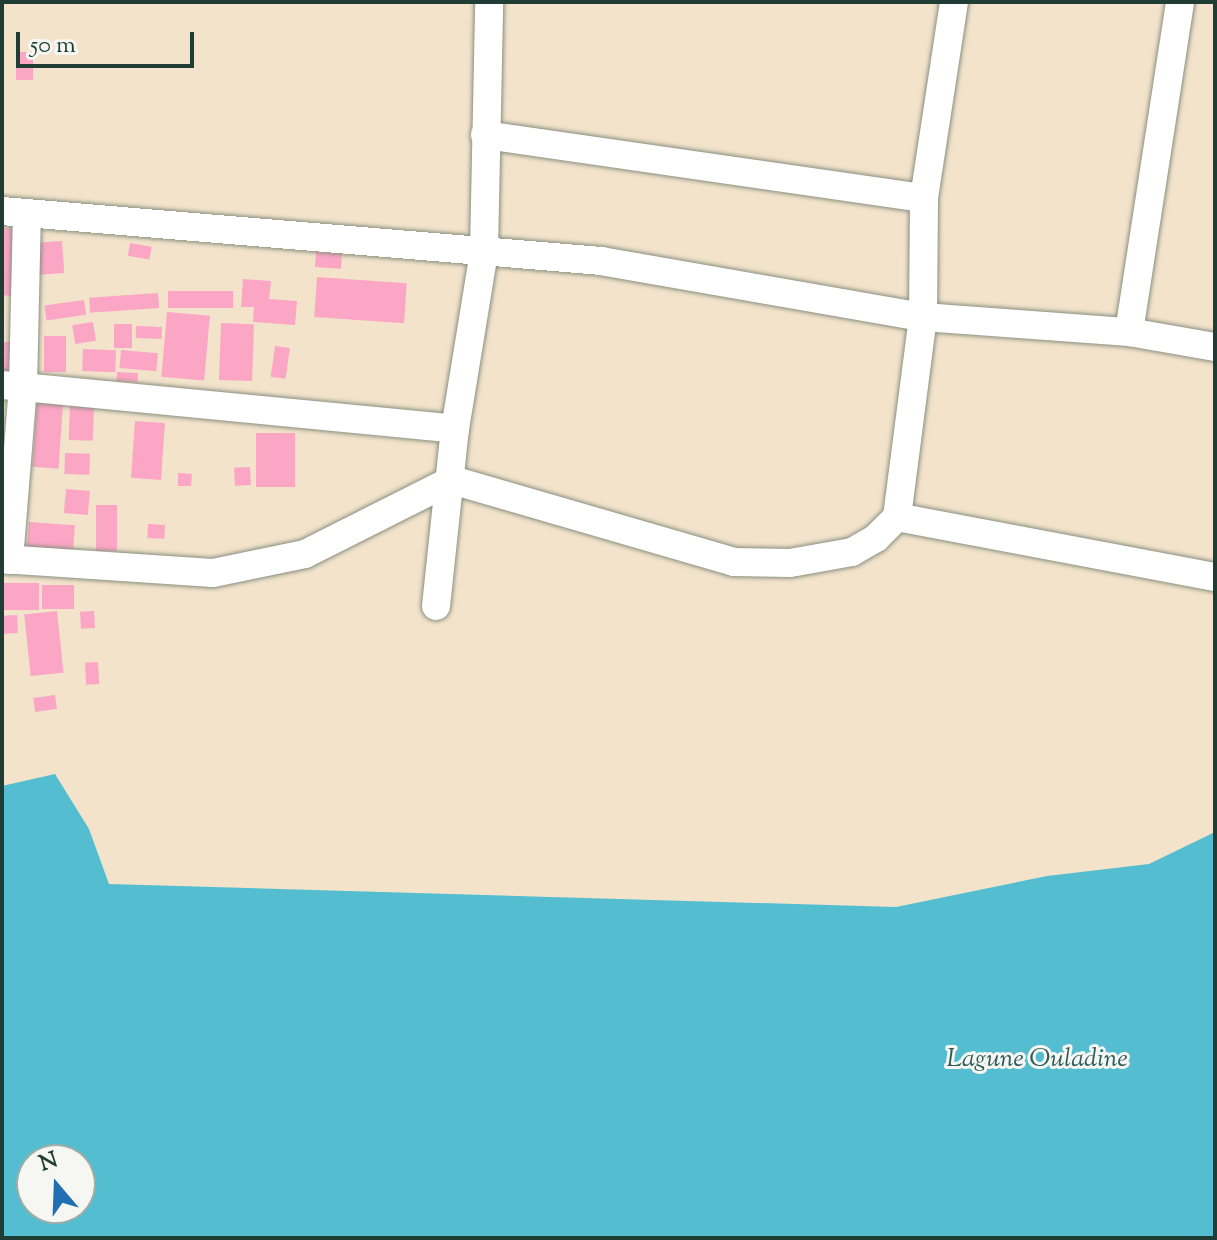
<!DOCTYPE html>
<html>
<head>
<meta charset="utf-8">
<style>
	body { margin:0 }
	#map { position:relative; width:1217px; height:1240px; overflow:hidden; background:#f3e3cb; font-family:"Sorts Mill Goudy",serif }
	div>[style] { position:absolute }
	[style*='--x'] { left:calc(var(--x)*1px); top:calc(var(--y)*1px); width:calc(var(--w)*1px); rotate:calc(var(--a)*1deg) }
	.water>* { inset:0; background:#54bed0 }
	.building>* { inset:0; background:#fca6c5; transform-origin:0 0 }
	.roads { filter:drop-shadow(0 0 2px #899080) drop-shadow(0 0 2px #899080) }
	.street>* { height:28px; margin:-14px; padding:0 14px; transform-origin:14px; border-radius:14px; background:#fff }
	span { translate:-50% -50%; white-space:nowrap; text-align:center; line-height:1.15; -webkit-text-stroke:6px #f6f6f2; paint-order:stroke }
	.water-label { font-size:26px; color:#2c5d5b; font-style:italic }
	.frame { position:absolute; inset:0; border:4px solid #1f3d34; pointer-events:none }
	.north { position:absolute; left:16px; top:1144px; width:80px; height:80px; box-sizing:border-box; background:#f6f6f2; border:2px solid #a0aca6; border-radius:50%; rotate:341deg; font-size:22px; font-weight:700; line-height:32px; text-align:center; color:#1f3d34 }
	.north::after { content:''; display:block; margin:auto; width:28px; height:36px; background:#1f6fb2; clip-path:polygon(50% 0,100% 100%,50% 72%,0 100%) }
	.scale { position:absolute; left:16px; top:32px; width:178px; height:36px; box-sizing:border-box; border:4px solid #1f3d34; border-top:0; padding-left:10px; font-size:24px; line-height:28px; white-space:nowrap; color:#1f3d34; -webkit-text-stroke:6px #f6f6f2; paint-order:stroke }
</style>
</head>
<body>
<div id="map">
	<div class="water">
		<div style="clip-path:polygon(evenodd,55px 774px,89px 829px,109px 884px,896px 907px,1047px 876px,1149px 864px,1215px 832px,1215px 1238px,2px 1238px,2px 786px,55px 774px,32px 1160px,80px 1160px,80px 1208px,32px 1208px,32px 1160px)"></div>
	</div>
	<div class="building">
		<div style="left:16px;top:52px;width:17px;height:28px"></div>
		<div style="clip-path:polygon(2px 228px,24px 230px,18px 297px,2px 295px)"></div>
		<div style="left:62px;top:241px;width:32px;height:25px;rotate:86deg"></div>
		<div style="left:130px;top:243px;width:22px;height:13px;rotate:10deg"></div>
		<div style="left:316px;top:252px;width:26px;height:15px;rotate:4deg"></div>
		<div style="left:317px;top:277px;width:90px;height:40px;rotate:4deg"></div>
		<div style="clip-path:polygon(243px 279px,271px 281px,269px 299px,297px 301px,295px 325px,253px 322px,254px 307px,241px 307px)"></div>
		<div style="left:233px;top:291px;width:17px;height:65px;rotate:90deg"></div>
		<div style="left:158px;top:293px;width:15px;height:69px;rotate:86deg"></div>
		<div style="left:84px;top:300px;width:15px;height:40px;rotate:82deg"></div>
		<div style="left:167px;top:312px;width:43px;height:65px;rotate:5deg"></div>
		<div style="left:93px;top:322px;width:19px;height:21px;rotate:81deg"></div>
		<div style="left:221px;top:323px;width:33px;height:57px;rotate:2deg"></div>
		<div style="left:132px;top:324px;width:24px;height:18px;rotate:90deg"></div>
		<div style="left:136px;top:326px;width:26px;height:12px;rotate:2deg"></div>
		<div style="left:44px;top:336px;width:22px;height:36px"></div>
		<div style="left:2px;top:342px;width:16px;height:28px"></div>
		<div style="left:275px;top:346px;width:15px;height:31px;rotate:8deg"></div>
		<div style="left:83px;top:349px;width:33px;height:22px;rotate:2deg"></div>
		<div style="left:121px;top:350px;width:37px;height:18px;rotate:5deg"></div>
		<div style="left:117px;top:372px;width:21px;height:9px;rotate:3deg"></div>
		<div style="left:37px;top:403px;width:26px;height:64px;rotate:4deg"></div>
		<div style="left:70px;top:404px;width:24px;height:36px;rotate:2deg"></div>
		<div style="left:135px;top:421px;width:30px;height:57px;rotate:4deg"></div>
		<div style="left:256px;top:433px;width:39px;height:54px"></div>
		<div style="left:65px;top:453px;width:25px;height:21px;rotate:2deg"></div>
		<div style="left:250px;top:467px;width:18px;height:16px;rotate:87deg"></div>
		<div style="clip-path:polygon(178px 473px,192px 474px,191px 486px,178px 486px)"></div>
		<div style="left:66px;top:489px;width:24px;height:24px;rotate:5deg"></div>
		<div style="left:96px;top:505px;width:21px;height:46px"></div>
		<div style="left:29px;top:522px;width:46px;height:27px;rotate:4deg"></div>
		<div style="left:148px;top:524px;width:17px;height:14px;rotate:3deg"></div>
		<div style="left:4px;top:583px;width:35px;height:27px"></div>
		<div style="left:42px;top:585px;width:32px;height:24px"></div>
		<div style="left:57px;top:611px;width:62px;height:33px;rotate:84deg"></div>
		<div style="left:94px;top:611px;width:17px;height:14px;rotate:87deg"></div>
		<div style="left:17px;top:615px;width:18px;height:14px;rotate:87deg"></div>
		<div style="left:98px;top:662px;width:22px;height:13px;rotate:87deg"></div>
		<div style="left:55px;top:695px;width:14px;height:22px;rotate:82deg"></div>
	</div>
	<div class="roads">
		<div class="street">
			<div style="--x:485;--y:135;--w:443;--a:8.2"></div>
			<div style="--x:2;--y:211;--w:601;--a:4.77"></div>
			<div style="--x:601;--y:261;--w:327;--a:9.9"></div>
			<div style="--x:923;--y:317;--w:119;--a:-89.5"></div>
			<div style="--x:924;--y:198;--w:198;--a:-81.3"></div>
			<div style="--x:1129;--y:332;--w:334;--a:-81.2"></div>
			<div style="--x:2;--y:385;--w:455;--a:5.5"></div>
			<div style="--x:897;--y:517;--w:324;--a:10.7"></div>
			<div style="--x:2;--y:559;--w:211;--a:3.8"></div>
			<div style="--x:213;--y:573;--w:94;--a:-11.7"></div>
			<div style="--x:305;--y:554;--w:165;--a:-26.7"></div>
			<div style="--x:452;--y:480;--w:294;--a:16.2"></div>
			<div style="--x:734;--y:562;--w:56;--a:1"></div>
			<div style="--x:790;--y:563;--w:63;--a:-10.1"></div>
			<div style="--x:852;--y:552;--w:28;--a:-30"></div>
			<div style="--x:876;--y:538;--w:30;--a:-45"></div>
			<div style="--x:897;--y:517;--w:202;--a:-82.6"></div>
			<div style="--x:923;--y:317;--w:207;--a:4.2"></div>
			<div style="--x:1129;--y:332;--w:87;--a:9.9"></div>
			<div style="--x:9;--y:560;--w:174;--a:-85.4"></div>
			<div style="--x:23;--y:387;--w:174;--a:-88.7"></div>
			<div style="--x:436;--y:606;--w:178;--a:-83.9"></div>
			<div style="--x:455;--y:429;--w:180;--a:-80.7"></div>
			<div style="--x:484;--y:251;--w:249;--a:-88.8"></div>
		</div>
	</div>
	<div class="water-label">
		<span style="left:1037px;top:1060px">Lagune Ouladine</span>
	</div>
	<div class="frame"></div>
	<div class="north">N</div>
	<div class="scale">50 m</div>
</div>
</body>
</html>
